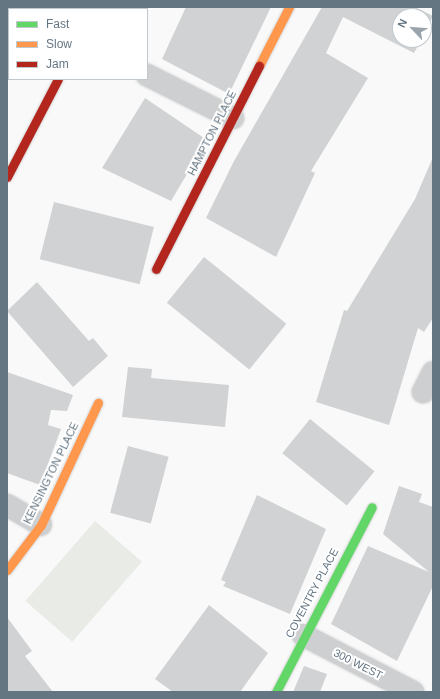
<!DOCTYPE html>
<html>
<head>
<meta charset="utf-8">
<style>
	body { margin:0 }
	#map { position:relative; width:440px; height:699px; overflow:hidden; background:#f9f9f9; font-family:Arial,sans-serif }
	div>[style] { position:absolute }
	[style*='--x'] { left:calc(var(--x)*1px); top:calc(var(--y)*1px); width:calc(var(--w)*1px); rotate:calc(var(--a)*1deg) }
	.green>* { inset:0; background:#e8ebe6; transform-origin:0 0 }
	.building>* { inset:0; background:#d0d2d3; transform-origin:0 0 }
	.roads { filter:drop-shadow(0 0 1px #d5d6d7) drop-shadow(0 0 1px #d5d6d7) }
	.street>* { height:22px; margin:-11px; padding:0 11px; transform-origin:11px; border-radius:11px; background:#cecfd0 }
	.fast>* { height:9px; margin:-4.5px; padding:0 4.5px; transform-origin:4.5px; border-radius:4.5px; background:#63d668 }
	.slow>* { height:9px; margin:-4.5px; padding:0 4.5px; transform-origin:4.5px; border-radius:4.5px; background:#ff974d }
	.jam>* { height:9px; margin:-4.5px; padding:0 4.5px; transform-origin:4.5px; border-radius:4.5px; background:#b3261e }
	span { translate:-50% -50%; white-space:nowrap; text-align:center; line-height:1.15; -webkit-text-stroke:4px #fff; paint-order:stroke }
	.street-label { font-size:11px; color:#657683 }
	.frame { position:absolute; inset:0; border:8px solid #657683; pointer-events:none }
	.legend { position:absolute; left:8px; top:8px; width:140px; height:72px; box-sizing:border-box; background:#fff; border:1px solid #c1c8cd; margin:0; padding:5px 7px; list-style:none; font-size:12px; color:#657683 }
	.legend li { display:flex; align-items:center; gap:8px; height:20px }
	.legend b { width:20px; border:1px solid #c1c8cd }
	.north { position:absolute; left:392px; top:8px; width:40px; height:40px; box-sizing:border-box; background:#fff; border:1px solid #c1c8cd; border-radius:50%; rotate:296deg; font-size:11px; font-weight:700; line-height:16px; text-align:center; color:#657683 }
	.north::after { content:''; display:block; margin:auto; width:14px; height:18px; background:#99a4ac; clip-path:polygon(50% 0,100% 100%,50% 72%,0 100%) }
</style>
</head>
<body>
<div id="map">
	<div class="green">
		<div style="left:95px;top:521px;width:62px;height:106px;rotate:41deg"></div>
	</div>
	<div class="building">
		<div style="clip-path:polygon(186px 7px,271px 7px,229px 94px,162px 59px)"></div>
		<div style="clip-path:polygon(322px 7px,415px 7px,433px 16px,424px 34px,424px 16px,400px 16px,400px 40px,421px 40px,414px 53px,343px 17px,326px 53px,368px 78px,311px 171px,315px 173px,276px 257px,206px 218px,234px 161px)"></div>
		<div style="clip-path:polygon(145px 98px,207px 140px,171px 201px,102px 168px)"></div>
		<div style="clip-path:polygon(433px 157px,433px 318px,424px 332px,418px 328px,389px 425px,316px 402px,344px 310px,347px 311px,415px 199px)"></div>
		<div style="left:54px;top:202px;width:103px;height:59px;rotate:14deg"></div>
		<div style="left:204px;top:257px;width:106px;height:59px;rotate:39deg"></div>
		<div style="clip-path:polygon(37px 282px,89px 341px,93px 338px,108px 356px,73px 387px,7px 311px)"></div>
		<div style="clip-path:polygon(128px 367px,152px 369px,151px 378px,229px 385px,225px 427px,122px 417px)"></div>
		<div style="clip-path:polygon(7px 372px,73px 395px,67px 411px,51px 410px,48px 425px,61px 429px,40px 485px,7px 473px)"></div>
		<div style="left:310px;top:419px;width:83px;height:44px;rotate:39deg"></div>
		<div style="left:128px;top:446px;width:42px;height:69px;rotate:15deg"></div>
		<div style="clip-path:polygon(399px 486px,422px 494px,419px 502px,433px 507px,433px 586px,397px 661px,331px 624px,368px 546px,429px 572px,383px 534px)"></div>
		<div style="clip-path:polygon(257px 495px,326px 529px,290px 614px,223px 586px,226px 582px,221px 580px)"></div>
		<div style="clip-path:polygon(209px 605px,268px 653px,240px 692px,173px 692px,155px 679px)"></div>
		<div style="clip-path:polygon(7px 617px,32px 651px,25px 656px,53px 692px,7px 692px)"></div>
		<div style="clip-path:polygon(304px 666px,327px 674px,320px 692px,293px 692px)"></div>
	</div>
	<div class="roads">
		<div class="street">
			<div style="--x:147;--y:75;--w:96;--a:26.6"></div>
			<div style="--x:423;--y:392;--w:22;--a:-63"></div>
			<div style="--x:7;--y:505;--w:39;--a:30"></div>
			<div style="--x:303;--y:635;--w:124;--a:27.4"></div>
		</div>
		<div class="fast">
			<div style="--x:276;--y:692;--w:208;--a:-62.6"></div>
		</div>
		<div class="slow">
			<div style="--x:259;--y:66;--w:66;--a:-63"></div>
			<div style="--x:7;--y:570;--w:56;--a:-52.9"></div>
			<div style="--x:41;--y:525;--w:135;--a:-65"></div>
		</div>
		<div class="jam">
			<div style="--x:94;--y:9;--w:2;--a:-63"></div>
			<div style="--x:7;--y:177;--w:110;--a:-62.5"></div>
			<div style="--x:156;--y:269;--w:228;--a:-63.1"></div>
		</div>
	</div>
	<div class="street-label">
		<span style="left:212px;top:133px;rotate:-63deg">HAMPTON PLACE</span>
		<span style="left:51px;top:473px;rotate:-64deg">KENSINGTON PLACE</span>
		<span style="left:312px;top:593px;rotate:-62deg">COVENTRY PLACE</span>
		<span style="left:358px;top:664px;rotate:27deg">300 WEST</span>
	</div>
	<div class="frame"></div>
	<ul class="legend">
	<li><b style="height:5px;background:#63d668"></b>Fast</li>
	<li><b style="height:5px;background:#ff974d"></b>Slow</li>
	<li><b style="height:5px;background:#b3261e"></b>Jam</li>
	</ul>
	<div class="north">N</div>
</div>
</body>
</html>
